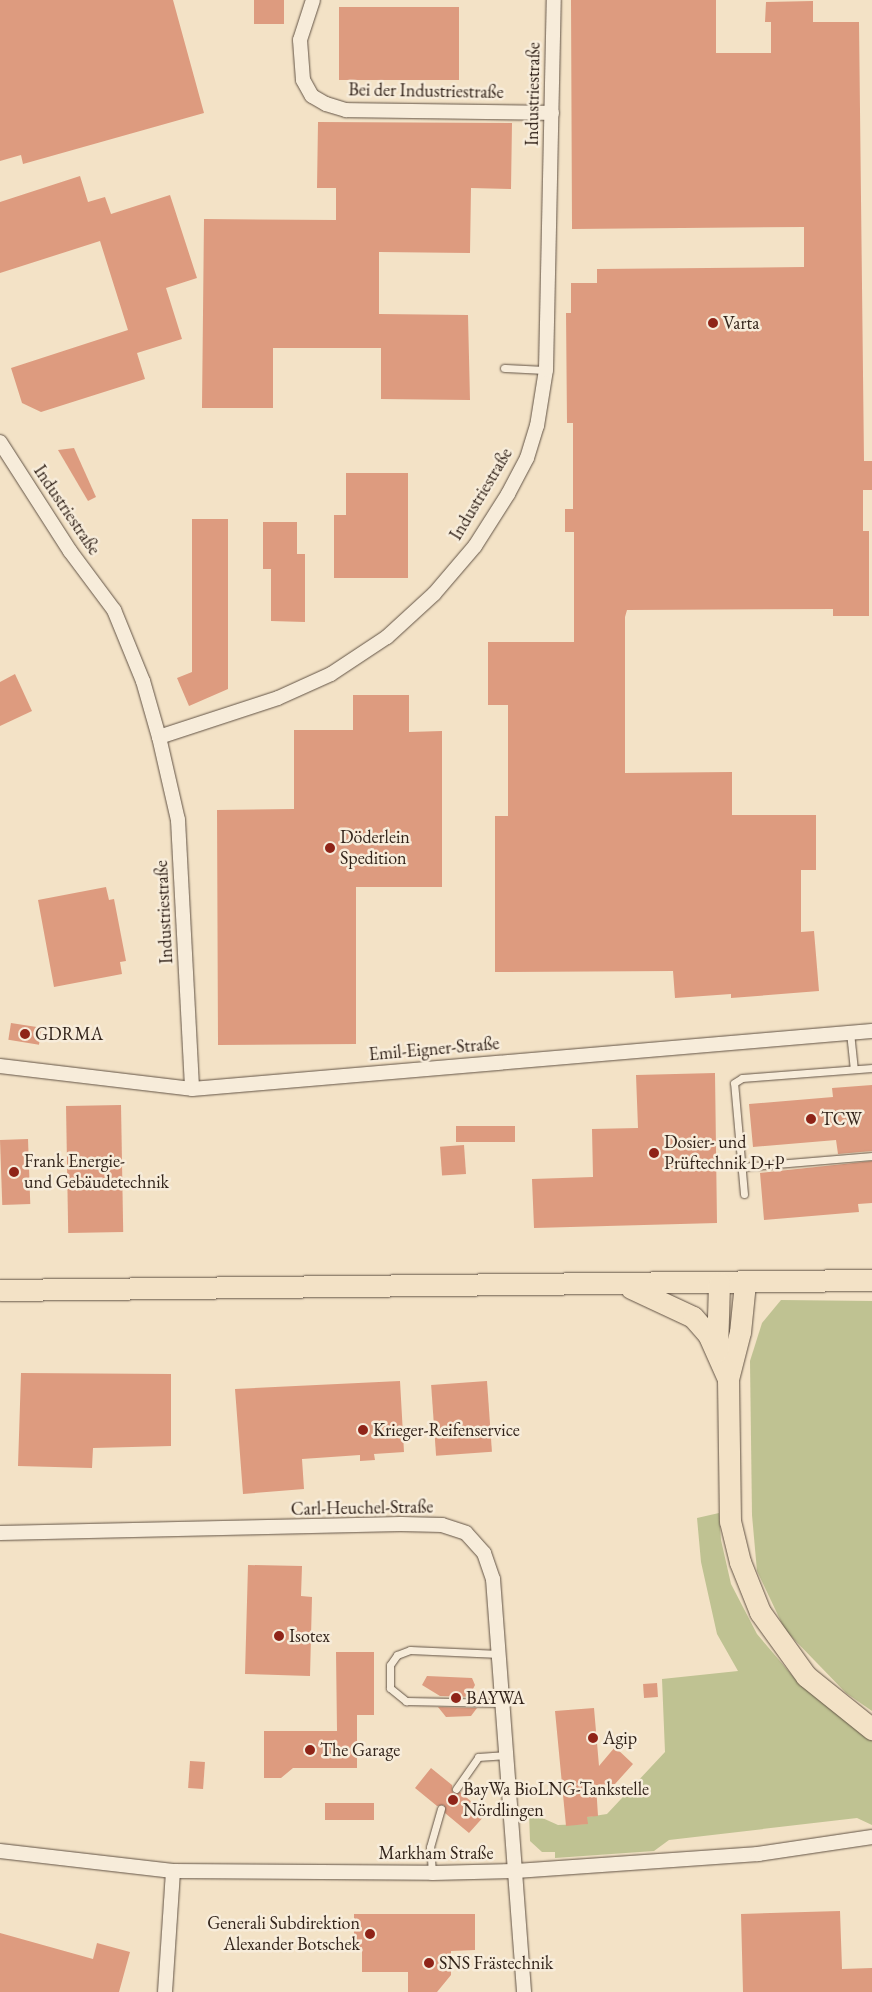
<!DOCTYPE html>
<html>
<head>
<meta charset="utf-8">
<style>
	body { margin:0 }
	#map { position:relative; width:872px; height:1992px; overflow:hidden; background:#f3e2c6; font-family:"EB Garamond",serif }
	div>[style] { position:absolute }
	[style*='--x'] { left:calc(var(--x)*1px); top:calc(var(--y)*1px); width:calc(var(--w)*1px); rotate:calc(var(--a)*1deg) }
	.green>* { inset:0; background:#bfc292 }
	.building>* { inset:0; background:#dd9b7f; transform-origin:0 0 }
	.roads { filter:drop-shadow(0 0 1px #625345) drop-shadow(0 0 1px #625345) }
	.lane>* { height:7px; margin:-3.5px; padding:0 3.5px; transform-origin:3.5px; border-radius:3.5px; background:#f7ecda }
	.street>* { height:14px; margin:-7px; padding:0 7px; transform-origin:7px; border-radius:7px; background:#f7ecda }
	.primary>* { height:21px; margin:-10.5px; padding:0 10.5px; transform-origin:10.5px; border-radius:10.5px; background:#f3e2c6 }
	.dots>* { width:14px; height:14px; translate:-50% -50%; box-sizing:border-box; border:2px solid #f7ecda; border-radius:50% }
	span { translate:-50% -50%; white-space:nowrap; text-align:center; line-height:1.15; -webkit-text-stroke:5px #f7ecda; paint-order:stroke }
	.street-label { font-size:18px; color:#32231a }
	.poi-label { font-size:18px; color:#32231a }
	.left { translate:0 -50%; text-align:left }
	.right { translate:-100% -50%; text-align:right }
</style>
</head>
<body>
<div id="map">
	<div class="green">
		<div style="clip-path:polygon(781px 1300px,872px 1301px,872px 1711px,846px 1693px,785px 1630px,757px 1571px,752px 1515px,750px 1361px,762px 1323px)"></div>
		<div style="clip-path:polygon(719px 1513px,721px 1540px,731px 1584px,757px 1634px,797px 1681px,872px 1741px,872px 1825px,857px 1818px,669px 1840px,654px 1851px,555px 1858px,555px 1852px,542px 1852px,530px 1841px,529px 1812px,558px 1825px,587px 1824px,587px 1817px,607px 1814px,665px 1752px,662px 1679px,738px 1671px,717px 1634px,701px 1562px,697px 1518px)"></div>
	</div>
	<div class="building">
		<div style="clip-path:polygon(0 0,173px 0,204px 113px,23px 164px,21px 155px,0 161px)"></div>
		<div style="left:254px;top:0;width:30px;height:24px"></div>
		<div style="clip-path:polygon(571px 0,716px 0,716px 53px,771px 53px,771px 22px,765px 22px,766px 2px,813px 1px,813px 22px,859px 22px,864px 461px,872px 461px,872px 490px,863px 490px,863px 531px,869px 531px,869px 616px,833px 616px,833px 609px,627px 610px,625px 617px,625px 773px,732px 772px,732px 815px,816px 815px,816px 870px,801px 870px,801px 932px,814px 931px,819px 991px,731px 998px,731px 994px,675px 998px,673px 971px,495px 972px,495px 816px,508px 816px,508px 705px,488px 705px,488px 642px,574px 642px,574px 532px,565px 532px,565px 509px,573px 509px,573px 423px,567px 423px,566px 313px,571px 313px,571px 283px,597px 283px,597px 269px,804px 267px,804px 227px,572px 229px)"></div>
		<div style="left:339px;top:7px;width:120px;height:73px"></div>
		<div style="clip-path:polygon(318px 122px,512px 123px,511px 189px,471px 188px,470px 253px,379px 252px,379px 314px,468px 315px,470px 400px,381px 399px,381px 348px,273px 348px,273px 408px,202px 408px,204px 219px,336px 220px,336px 188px,317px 188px)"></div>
		<div style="clip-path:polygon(80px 176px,88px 202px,105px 197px,111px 214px,170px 195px,197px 278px,166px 288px,182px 339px,137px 353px,145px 379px,41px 412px,22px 403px,11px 368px,128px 330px,100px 241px,0 273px,0 202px)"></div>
		<div style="clip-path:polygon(74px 448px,96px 497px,88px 501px,58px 450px)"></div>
		<div style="clip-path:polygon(346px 473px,408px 473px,408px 578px,334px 578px,334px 515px,346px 515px)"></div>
		<div style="clip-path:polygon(192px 519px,228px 519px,228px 689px,189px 706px,177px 678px,192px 672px)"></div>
		<div style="clip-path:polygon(263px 522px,297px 522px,297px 554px,305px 554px,305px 622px,271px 621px,271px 569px,263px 569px)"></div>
		<div style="clip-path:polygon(15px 674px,32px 711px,0 726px,0 682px)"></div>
		<div style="clip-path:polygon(353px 695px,409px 695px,409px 732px,442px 731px,442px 887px,356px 887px,356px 1044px,218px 1045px,217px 810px,294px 809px,294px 730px,353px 730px)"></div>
		<div style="clip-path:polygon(106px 887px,109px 900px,114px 899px,126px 961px,120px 962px,122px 974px,54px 987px,38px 900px)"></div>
		<div style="left:11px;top:1023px;width:31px;height:17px;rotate:9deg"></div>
		<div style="clip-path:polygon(715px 1073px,717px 1223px,534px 1228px,532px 1179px,593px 1177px,592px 1129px,638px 1128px,636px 1075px)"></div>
		<div style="clip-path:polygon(872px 1085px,872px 1151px,838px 1154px,836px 1140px,753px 1147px,749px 1104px,833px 1097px,832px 1088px)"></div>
		<div style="left:121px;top:1105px;width:127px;height:55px;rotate:89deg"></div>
		<div style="left:515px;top:1126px;width:16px;height:59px;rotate:90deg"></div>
		<div style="left:28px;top:1139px;width:65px;height:28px;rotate:88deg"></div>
		<div style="left:464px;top:1145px;width:29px;height:24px;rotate:86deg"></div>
		<div style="clip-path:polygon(872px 1161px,872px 1203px,858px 1204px,859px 1212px,764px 1220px,760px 1173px)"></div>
		<div style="clip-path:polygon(21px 1373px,171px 1374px,171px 1446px,93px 1448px,92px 1468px,18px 1466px)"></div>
		<div style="clip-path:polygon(400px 1381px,404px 1452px,374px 1454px,375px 1460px,360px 1461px,360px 1455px,302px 1459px,304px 1489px,243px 1494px,235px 1389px)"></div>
		<div style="left:487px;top:1381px;width:71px;height:56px;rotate:86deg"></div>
		<div style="clip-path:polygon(248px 1565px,302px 1566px,301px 1596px,312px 1597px,310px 1676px,245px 1674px)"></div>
		<div style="clip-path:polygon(336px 1652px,374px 1652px,374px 1715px,357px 1715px,357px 1768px,293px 1768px,281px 1778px,264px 1778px,264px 1731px,337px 1731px)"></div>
		<div style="clip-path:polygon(427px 1676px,472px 1678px,475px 1685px,471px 1693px,474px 1697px,440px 1696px,422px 1685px)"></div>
		<div style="left:657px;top:1683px;width:14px;height:14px;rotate:86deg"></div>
		<div style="clip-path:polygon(438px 1707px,477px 1708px,471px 1716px,446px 1717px)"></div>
		<div style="clip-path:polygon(594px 1708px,599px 1766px,615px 1747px,633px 1764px,615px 1784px,596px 1785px,598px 1816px,587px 1817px,588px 1824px,566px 1826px,555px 1711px)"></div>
		<div style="left:190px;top:1761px;width:15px;height:27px;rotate:4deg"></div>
		<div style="clip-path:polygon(431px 1768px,452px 1785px,453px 1793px,460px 1792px,486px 1814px,469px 1833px,445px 1813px,444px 1805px,437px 1806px,415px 1788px)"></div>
		<div style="left:325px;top:1803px;width:49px;height:17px"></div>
		<div style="clip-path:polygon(840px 1911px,842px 1969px,872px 1968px,872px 1992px,743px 1992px,741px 1914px)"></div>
		<div style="clip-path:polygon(354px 1914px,475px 1914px,475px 1950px,451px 1951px,451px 1975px,437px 1992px,408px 1992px,408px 1972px,362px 1972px,362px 1947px,354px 1947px)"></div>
		<div style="clip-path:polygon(0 1933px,93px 1959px,97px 1943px,130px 1952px,119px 1992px,0 1992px)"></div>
	</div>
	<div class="roads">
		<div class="lane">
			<div style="--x:504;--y:368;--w:42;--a:2.7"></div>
			<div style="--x:850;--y:1032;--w:37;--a:84"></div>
			<div style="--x:741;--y:1167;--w:131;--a:-4.8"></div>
			<div style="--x:744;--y:1194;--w:111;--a:-95.1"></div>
			<div style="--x:734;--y:1083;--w:9;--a:-32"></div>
			<div style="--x:742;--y:1078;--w:130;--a:-4.4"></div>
			<div style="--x:499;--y:1654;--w:89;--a:-177.4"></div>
			<div style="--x:410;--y:1650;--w:14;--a:159"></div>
			<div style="--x:397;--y:1655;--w:12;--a:125"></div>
			<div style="--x:390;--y:1665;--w:23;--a:90"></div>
			<div style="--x:390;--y:1688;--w:21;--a:39"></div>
			<div style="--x:406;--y:1701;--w:97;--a:1.2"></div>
			<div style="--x:456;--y:1789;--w:39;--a:-55"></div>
			<div style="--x:478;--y:1757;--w:29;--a:-4"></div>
			<div style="--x:432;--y:1873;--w:26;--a:-94"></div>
			<div style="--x:430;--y:1847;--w:40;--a:-74"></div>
		</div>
		<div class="street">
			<div style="--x:313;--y:0;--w:42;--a:108"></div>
			<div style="--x:300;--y:40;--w:40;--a:85.7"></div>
			<div style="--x:303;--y:80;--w:18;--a:61"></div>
			<div style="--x:312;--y:96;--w:16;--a:30"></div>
			<div style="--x:326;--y:104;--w:21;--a:17"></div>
			<div style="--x:346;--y:110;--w:206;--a:0.8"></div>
			<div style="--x:0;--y:442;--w:130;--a:57.3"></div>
			<div style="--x:70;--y:551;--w:74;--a:53.3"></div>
			<div style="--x:114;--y:610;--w:77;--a:67.8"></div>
			<div style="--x:143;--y:681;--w:58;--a:74.1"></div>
			<div style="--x:159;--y:737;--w:85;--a:77.1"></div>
			<div style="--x:178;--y:820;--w:269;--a:87"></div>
			<div style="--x:159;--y:737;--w:125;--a:-18.1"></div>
			<div style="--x:278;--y:698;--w:58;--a:-24.4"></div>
			<div style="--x:331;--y:674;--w:67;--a:-33.5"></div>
			<div style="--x:387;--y:637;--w:64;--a:-42.5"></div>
			<div style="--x:434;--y:594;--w:63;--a:-49.5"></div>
			<div style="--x:475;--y:546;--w:62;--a:-57.6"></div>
			<div style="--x:508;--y:494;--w:41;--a:-62.2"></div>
			<div style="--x:527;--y:458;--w:34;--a:-73"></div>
			<div style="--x:537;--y:426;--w:57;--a:-80.9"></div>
			<div style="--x:546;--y:370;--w:370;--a:-88.8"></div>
			<div style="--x:0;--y:1066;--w:193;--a:6.8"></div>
			<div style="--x:192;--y:1089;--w:682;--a:-4.88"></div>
			<div style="--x:0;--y:1533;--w:401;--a:-1.3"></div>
			<div style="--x:401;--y:1524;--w:41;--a:1.4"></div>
			<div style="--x:442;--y:1525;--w:25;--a:18"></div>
			<div style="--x:466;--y:1533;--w:27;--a:48"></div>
			<div style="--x:484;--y:1553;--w:28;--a:71"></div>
			<div style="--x:493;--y:1579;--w:414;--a:85.7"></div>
			<div style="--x:0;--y:1851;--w:174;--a:6.6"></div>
			<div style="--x:173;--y:1871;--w:259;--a:0.4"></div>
			<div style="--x:432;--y:1873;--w:84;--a:-1.4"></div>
			<div style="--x:516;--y:1871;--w:243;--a:-4"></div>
			<div style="--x:758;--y:1854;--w:115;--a:-8.5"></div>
			<div style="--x:165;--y:1992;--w:121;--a:-86.2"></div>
		</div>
		<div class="primary">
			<div style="--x:745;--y:1283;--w:49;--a:95.8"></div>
			<div style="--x:740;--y:1332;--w:49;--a:104.3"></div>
			<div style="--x:728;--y:1379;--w:142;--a:89.2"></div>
			<div style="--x:730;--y:1521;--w:42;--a:76.3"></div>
			<div style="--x:740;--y:1562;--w:54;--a:68.2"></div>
			<div style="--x:760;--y:1612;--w:79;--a:54.3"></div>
			<div style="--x:806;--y:1676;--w:85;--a:38.8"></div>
			<div style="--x:631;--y:1288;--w:68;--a:25.1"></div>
			<div style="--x:693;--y:1317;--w:23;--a:49"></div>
			<div style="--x:708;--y:1334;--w:49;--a:66"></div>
			<div style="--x:0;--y:1290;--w:872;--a:-0.66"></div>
			<div style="--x:717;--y:1351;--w:68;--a:-88.3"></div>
		</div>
	</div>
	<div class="dots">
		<div style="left:713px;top:323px;background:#8f2418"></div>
		<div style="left:330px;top:848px;background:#8f2418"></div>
		<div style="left:25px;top:1034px;background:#8f2418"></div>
		<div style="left:811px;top:1119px;background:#8f2418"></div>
		<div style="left:654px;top:1153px;background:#8f2418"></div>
		<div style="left:14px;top:1172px;background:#8f2418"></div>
		<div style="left:363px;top:1430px;background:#8f2418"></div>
		<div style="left:279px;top:1636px;background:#8f2418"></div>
		<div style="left:456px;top:1698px;background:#8f2418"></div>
		<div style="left:593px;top:1738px;background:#8f2418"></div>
		<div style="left:310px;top:1750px;background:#8f2418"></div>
		<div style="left:453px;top:1800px;background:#8f2418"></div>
		<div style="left:370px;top:1934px;background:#8f2418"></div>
		<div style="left:429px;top:1963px;background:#8f2418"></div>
	</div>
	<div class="street-label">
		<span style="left:426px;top:91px;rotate:1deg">Bei der Industriestraße</span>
		<span style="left:533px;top:94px;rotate:-89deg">Industriestraße</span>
		<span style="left:481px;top:494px;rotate:-59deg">Industriestraße</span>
		<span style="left:67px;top:510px;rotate:56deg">Industriestraße</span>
		<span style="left:164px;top:912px;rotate:-93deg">Industriestraße</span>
		<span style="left:434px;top:1049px;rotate:-5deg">Emil-Eigner-Straße</span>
		<span style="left:362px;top:1508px;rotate:-1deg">Carl-Heuchel-Straße</span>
		<span style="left:436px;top:1853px">Markham Straße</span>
	</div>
	<div class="poi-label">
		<span class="left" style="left:723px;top:323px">Varta</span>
		<span class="left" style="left:340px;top:848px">Döderlein<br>Spedition</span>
		<span class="left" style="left:35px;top:1034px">GDRMA</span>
		<span class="left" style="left:821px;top:1119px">TCW</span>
		<span class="left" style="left:664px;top:1153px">Dosier- und<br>Prüftechnik D+P</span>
		<span class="left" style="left:24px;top:1172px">Frank Energie-<br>und Gebäudetechnik</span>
		<span class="left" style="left:373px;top:1430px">Krieger-Reifenservice</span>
		<span class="left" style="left:289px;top:1636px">Isotex</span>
		<span class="left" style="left:466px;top:1698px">BAYWA</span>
		<span class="left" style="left:603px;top:1738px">Agip</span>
		<span class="left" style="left:320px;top:1750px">The Garage</span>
		<span class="left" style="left:463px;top:1800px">BayWa BioLNG-Tankstelle<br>Nördlingen</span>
		<span class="right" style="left:360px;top:1934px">Generali Subdirektion<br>Alexander Botschek</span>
		<span class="left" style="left:439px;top:1963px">SNS Frästechnik</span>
	</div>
</div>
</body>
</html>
